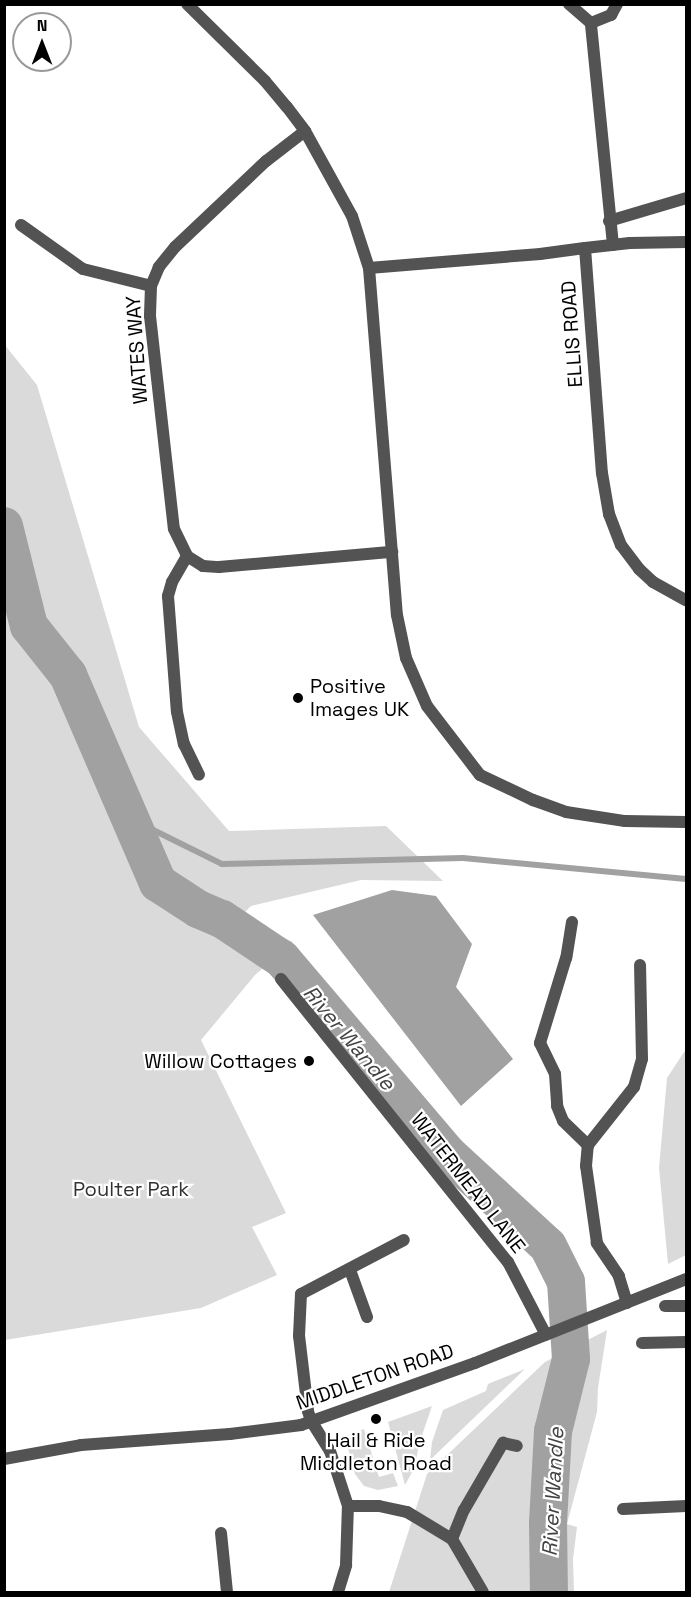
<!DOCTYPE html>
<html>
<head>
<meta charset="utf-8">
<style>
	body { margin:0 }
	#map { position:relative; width:691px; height:1597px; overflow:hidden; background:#fff; font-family:"Space Grotesk",sans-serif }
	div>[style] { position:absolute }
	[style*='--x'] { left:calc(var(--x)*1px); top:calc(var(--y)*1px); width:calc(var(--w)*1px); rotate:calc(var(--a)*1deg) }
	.green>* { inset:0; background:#dadada }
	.water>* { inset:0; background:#a1a1a1 }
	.stream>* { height:6px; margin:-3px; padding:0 3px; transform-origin:3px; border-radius:3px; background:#a1a1a1 }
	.river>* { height:38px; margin:-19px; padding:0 19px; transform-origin:19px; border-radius:19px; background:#a1a1a1 }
	.service>* { height:12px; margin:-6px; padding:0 6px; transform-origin:6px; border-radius:6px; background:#535353 }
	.minor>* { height:12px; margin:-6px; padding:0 6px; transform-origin:6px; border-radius:6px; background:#535353 }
	.tertiary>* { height:12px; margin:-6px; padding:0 6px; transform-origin:6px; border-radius:6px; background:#535353 }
	.dots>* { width:16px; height:16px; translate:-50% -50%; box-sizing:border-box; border:3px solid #fff; border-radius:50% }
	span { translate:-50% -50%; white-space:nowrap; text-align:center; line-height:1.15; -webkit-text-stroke:4.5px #fff; paint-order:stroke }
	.street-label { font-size:20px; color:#000 }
	.poi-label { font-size:20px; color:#000 }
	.left { translate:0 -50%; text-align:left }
	.right { translate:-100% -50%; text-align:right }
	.park-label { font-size:20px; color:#313131 }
	.water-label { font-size:21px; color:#424242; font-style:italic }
	.frame { position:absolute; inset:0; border:6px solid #000; pointer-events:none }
	.north { position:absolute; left:12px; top:12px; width:60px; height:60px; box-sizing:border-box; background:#fff; border:2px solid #999; border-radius:50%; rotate:0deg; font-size:16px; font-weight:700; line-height:24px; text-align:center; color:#000 }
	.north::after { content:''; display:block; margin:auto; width:21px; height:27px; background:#000; clip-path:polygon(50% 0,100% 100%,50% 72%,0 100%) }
</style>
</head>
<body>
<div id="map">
	<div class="green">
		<div style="clip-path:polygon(4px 344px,37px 385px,139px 727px,229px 831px,386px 826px,443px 881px,361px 880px,251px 906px,240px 917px,293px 942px,255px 975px,201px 1040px,286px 1213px,252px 1227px,277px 1275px,201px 1308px,5px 1340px)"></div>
		<div style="clip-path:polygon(686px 1049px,686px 1255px,668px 1264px,659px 1168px,667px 1078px)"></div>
		<div style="clip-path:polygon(607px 1330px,598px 1388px,597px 1412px,567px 1524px,577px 1527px,573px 1559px,574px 1592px,389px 1592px,427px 1474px,545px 1362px)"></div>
		<div style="clip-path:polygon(525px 1369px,430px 1460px,432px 1442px,443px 1410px,486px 1391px,488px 1384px)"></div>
		<div style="clip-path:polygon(432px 1406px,419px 1444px,415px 1467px,405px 1485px,388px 1422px)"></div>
		<div style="clip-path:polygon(364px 1429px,379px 1477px,393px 1473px,398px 1486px,378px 1490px,364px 1486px,355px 1474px,348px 1448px,355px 1433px)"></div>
	</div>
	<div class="water">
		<div style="clip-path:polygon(392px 890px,436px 896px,472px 944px,456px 987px,513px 1059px,461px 1106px,313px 915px)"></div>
	</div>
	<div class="stream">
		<div style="--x:129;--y:818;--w:104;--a:26.3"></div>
		<div style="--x:222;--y:864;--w:241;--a:-1.4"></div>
		<div style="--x:463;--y:858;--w:224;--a:5.4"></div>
	</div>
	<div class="river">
		<div style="--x:4;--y:526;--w:103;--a:76"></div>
		<div style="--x:29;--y:626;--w:63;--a:51.5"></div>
		<div style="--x:68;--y:675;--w:227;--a:66.6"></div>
		<div style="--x:158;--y:883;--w:48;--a:33"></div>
		<div style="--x:198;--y:909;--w:26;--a:23"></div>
		<div style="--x:222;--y:919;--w:72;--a:33.7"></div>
		<div style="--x:282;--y:959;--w:257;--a:49.6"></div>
		<div style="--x:449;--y:1155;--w:134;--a:42.6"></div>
		<div style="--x:548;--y:1246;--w:40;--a:63.4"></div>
		<div style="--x:566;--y:1282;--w:77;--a:86.3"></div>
		<div style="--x:571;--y:1359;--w:74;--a:104"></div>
		<div style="--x:553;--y:1431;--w:92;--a:93.1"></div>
		<div style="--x:548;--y:1523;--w:69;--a:89.2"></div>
	</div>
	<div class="service">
		<div style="--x:609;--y:221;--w:80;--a:-16.6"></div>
		<div style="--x:21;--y:225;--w:76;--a:35.4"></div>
		<div style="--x:83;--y:269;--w:70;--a:14"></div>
		<div style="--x:613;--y:245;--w:223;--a:-95.7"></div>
		<div style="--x:591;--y:23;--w:22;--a:-22"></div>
		<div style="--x:611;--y:15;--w:13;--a:-61"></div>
		<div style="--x:585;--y:248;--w:45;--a:-6.3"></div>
		<div style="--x:630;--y:243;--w:56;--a:-1"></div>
		<div style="--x:572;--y:922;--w:36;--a:99"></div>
		<div style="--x:566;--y:958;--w:89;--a:107"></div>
		<div style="--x:540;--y:1043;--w:34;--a:64"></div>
		<div style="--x:555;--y:1074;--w:32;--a:86"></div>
		<div style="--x:557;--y:1106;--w:16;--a:68"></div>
		<div style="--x:563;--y:1121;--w:35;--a:44"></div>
		<div style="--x:627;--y:1303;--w:28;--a:-107"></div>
		<div style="--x:619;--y:1276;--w:40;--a:-124"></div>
		<div style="--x:597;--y:1243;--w:78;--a:-98.1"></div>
		<div style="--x:586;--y:1166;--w:21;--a:-85"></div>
		<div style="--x:588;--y:1145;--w:74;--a:-51.6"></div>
		<div style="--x:634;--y:1087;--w:29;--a:-74"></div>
		<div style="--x:642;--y:1059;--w:94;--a:-91.2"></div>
		<div style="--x:348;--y:1506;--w:31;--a:0"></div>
		<div style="--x:379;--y:1506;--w:29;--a:12"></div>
		<div style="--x:407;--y:1512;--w:52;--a:31"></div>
		<div style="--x:452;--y:1539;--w:61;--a:59.7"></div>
		<div style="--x:452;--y:1539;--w:31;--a:-68"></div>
		<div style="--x:464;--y:1510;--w:78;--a:-59.8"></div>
		<div style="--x:503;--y:1443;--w:14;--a:12"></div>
	</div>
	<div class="minor">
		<div style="--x:187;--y:4;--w:110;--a:44.6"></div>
		<div style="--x:265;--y:81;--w:34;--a:50"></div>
		<div style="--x:287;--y:107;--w:30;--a:53"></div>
		<div style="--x:305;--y:131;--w:97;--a:61.1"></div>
		<div style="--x:352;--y:216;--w:55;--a:71.9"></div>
		<div style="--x:369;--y:268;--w:348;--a:85.4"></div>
		<div style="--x:397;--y:615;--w:44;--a:78.2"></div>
		<div style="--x:406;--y:658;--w:52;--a:66.4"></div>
		<div style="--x:427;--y:706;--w:87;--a:52.5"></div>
		<div style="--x:480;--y:775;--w:59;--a:25.3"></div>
		<div style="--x:533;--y:800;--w:35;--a:20"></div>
		<div style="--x:566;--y:812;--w:60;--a:8.7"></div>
		<div style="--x:625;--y:821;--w:61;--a:0.9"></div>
		<div style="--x:569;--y:4;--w:29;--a:41"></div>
		<div style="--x:305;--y:131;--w:49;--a:142.4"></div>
		<div style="--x:266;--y:161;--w:125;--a:136.6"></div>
		<div style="--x:175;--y:247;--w:26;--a:129"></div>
		<div style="--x:159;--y:267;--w:21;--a:113"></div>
		<div style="--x:151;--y:286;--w:30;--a:92"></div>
		<div style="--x:150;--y:316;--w:214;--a:83.6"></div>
		<div style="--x:174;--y:529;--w:30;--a:64"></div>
		<div style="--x:187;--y:556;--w:19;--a:32"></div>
		<div style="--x:203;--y:566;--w:16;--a:4"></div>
		<div style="--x:219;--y:567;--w:174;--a:-5"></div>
		<div style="--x:369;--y:268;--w:172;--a:-4.7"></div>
		<div style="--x:540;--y:254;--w:45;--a:-7.6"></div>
		<div style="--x:585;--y:248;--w:226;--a:85.7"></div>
		<div style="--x:602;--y:473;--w:42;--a:80.3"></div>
		<div style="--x:609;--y:514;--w:33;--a:69"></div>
		<div style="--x:621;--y:545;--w:30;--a:53"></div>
		<div style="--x:639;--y:569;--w:19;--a:43"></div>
		<div style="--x:653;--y:582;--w:38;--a:29"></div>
		<div style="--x:187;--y:556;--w:30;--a:120"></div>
		<div style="--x:172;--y:582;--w:15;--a:106"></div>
		<div style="--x:168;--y:596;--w:116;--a:85.6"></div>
		<div style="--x:177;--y:712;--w:33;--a:78"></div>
		<div style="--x:184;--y:744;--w:34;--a:64"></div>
		<div style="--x:281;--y:979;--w:363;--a:51.3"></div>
		<div style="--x:508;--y:1262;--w:82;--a:62.5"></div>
		<div style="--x:350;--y:1270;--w:50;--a:70.1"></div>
		<div style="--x:665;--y:1306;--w:21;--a:0"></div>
		<div style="--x:642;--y:1343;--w:44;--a:-1.3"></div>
		<div style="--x:623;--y:1509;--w:63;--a:-2.7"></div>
		<div style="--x:221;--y:1533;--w:59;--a:84.2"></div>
		<div style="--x:338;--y:1592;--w:28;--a:-73"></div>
		<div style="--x:346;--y:1565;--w:59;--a:-88.1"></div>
		<div style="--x:348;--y:1506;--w:58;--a:-108.1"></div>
		<div style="--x:330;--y:1451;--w:36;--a:-122"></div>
		<div style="--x:311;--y:1421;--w:10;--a:-107"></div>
		<div style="--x:308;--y:1411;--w:76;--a:-96.8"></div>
		<div style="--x:299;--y:1336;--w:42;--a:-87.3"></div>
		<div style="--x:301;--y:1294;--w:116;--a:-27.7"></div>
	</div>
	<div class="tertiary">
		<div style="--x:4;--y:1459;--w:78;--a:-10.3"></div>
		<div style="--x:81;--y:1445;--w:149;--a:-4.2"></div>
		<div style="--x:230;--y:1434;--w:72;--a:-7.2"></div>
		<div style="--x:301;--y:1425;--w:185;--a:-19.6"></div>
		<div style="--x:475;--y:1363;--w:227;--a:-21.7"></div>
	</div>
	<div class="dots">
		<div style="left:298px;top:698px;background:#000"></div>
		<div style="left:309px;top:1061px;background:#000"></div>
		<div style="left:376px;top:1419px;background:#000"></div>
	</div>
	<div class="street-label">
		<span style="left:572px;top:334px;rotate:-94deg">ELLIS ROAD</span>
		<span style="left:137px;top:350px;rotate:-94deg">WATES WAY</span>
		<span style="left:468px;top:1183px;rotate:52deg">WATERMEAD LANE</span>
		<span style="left:375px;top:1377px;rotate:-19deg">MIDDLETON ROAD</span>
	</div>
	<div class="poi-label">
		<span class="left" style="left:310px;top:698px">Positive<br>Images UK</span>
		<span class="right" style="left:297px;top:1061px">Willow Cottages</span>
		<span style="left:376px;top:1452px">Hail &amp; Ride<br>Middleton Road</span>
	</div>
	<div class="park-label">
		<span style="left:131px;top:1189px">Poulter Park</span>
	</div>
	<div class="water-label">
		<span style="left:349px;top:1038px;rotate:50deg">River Wandle</span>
		<span style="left:553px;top:1492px;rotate:-87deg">River Wandle</span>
	</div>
	<div class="frame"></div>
	<div class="north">N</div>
</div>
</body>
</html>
